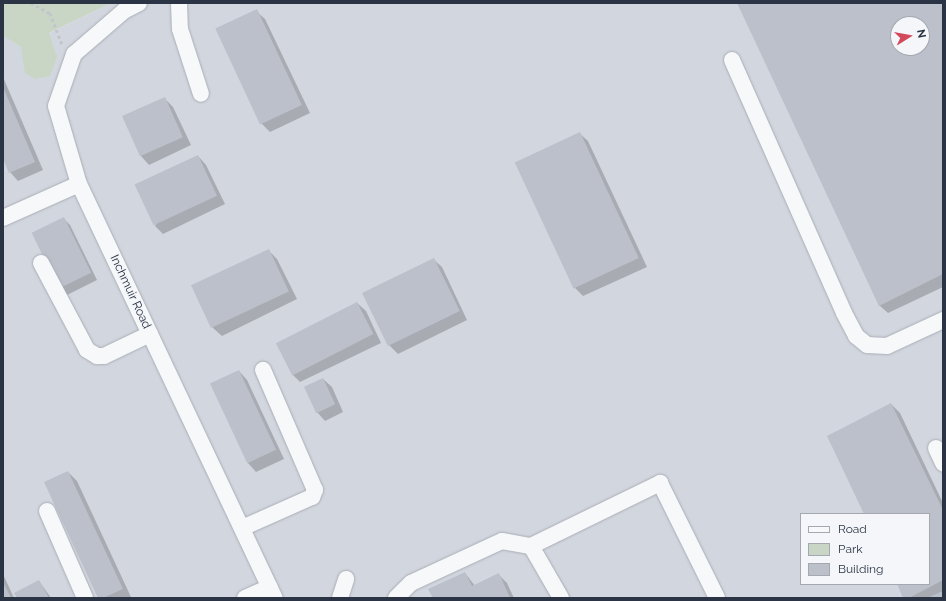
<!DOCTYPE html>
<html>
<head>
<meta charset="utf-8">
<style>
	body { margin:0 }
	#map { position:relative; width:946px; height:601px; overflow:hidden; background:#e4e7ec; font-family:Raleway,sans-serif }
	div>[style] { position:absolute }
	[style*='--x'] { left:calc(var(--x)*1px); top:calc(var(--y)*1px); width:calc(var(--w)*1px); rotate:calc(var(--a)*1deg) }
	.built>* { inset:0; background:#d2d6de }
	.green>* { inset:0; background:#c9d6c5 }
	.shadow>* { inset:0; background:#0003 }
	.building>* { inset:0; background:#bbc0ca; transform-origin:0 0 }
	.path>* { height:2.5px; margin-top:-1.25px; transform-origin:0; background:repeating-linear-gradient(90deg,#c2c5cb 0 3px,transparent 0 6px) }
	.roads { filter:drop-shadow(0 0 1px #a9aeb7) drop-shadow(0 0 1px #a9aeb7) }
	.minor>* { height:16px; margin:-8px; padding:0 8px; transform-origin:8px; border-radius:8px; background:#f7f8fa }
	span { translate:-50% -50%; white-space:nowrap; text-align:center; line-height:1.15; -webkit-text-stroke:3px #f4f6f9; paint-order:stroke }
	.street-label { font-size:12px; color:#2b3445 }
	.frame { position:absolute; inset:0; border:4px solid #2b3445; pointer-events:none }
	.legend { position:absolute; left:800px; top:513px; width:130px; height:72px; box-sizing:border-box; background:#f4f6f9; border:1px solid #a4a8b1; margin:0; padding:5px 7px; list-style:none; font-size:12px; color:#2b3445 }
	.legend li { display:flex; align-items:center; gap:8px; height:20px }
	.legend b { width:20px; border:1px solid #a4a8b1 }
	.north { position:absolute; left:890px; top:16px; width:40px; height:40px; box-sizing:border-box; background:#f4f6f9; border:1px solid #a4a8b1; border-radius:50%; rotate:79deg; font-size:11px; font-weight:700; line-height:16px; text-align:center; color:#2b3445 }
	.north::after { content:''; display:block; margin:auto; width:14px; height:18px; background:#d1495b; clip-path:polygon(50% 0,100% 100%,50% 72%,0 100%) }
</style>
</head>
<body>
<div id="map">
	<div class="built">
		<div style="clip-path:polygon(evenodd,111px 3px,943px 3px,943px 598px,3px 598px,3px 36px,21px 47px,111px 3px,898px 24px,922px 24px,922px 48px,898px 48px,898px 24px,111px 3px,801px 514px,929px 514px,929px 584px,801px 584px,801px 514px)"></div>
	</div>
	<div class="green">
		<div style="clip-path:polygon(3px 3px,111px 3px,49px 33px,57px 57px,50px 76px,35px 79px,25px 73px,21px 47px,3px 36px)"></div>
	</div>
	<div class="shadow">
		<div style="clip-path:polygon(evenodd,738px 3px,943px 3px,943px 287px,888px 313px,879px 305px,738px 3px,898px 24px,922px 24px,922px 48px,898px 48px,898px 24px)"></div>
		<div style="clip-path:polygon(256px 11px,265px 19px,310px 113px,270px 132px,262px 124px,217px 30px)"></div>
		<div style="clip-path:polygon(3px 77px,43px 170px,18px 181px,10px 172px,3px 156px)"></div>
		<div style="clip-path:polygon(165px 99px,173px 107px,191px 145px,149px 165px,141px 156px)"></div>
		<div style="clip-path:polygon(579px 133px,588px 141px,647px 267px,583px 296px,575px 288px)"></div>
		<div style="clip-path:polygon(198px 156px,206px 165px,225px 204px,163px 234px,155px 226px)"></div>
		<div style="clip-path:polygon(64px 219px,70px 225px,97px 280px,67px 295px,60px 288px)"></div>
		<div style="clip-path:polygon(268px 250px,277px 259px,297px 299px,222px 336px,213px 328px,193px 287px)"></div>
		<div style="clip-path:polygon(433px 259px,442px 267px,467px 320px,398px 354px,389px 345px,364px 293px)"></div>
		<div style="clip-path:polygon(357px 303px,366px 311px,381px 343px,300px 382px,292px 374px)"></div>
		<div style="clip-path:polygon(239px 371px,247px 380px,284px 459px,256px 472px,248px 463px)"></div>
		<div style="clip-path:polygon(323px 379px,332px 387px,343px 412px,325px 421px,317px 412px)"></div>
		<div style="clip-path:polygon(891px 404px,900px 413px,943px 503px,943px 598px,905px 598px,898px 584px,929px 584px,929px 514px,865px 514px)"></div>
		<div style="clip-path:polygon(68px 472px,77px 481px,131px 597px,99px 598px)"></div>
		<div style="clip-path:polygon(465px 573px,475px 586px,499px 575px,507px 583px,514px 598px,434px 598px)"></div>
		<div style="clip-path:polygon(3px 574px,14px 598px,3px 598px)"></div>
		<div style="clip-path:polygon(39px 581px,51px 598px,18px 598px)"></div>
	</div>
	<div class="building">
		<div style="clip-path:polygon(evenodd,737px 3px,943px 3px,943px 274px,879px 306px,737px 3px,898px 24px,922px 24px,922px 48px,898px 48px,898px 24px)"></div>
		<div style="left:257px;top:9px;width:106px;height:46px;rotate:65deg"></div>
		<div style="clip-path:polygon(3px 87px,35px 162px,9px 173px,3px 159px)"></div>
		<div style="left:165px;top:97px;width:44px;height:47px;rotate:66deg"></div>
		<div style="left:580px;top:132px;width:139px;height:72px;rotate:65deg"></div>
		<div style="left:198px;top:155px;width:45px;height:70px;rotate:65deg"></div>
		<div style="left:64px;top:217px;width:62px;height:36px;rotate:64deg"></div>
		<div style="left:269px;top:249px;width:47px;height:86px;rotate:65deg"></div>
		<div style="left:434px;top:258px;width:59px;height:80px;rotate:64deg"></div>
		<div style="left:357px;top:302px;width:36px;height:91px;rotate:63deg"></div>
		<div style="left:239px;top:370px;width:88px;height:32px;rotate:65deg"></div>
		<div style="left:323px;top:378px;width:29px;height:21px;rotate:65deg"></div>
		<div style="clip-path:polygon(891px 403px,943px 510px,943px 580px,909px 598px,903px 598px,897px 584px,929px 584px,929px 514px,864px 514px,827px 436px)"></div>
		<div style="clip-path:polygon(68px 471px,123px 589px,103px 598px,98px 598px,44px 482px)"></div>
		<div style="clip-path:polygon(465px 572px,472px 586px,499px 573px,510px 598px,433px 598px,428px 589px)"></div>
		<div style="clip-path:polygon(39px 580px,49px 598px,17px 598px,14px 593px)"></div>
		<div style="clip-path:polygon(3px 582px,11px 598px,3px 598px)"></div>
		<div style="clip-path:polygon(943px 591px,943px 598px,927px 598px)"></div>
	</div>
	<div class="path">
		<div style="--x:31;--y:3;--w:21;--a:28"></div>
		<div style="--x:50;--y:13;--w:34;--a:69"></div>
	</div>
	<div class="roads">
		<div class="minor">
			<div style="--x:139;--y:3;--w:16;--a:153"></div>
			<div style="--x:125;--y:10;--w:67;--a:139.2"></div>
			<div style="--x:74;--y:54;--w:55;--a:109.1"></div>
			<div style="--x:56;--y:106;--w:81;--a:73.6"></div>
			<div style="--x:79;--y:184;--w:458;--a:64.7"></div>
			<div style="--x:179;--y:3;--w:26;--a:88"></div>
			<div style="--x:180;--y:29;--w:68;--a:72.1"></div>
			<div style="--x:732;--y:60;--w:277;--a:66.1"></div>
			<div style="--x:844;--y:313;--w:26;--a:62"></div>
			<div style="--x:856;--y:336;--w:14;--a:39"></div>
			<div style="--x:867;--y:345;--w:20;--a:3"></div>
			<div style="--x:887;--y:346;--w:62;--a:-24.9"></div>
			<div style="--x:3;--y:218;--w:83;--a:-24.1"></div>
			<div style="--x:41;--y:263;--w:98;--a:62.1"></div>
			<div style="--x:87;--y:350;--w:12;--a:31"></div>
			<div style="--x:97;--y:356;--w:7;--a:0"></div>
			<div style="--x:104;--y:356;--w:51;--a:-25.6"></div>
			<div style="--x:936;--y:448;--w:17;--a:65"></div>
			<div style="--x:47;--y:511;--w:95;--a:66.4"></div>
			<div style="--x:242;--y:528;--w:77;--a:-23.9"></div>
			<div style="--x:312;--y:497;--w:8;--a:-67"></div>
			<div style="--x:315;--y:490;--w:131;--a:-113.4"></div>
			<div style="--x:531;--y:546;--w:144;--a:-26"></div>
			<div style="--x:660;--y:483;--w:128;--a:63.6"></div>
			<div style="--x:245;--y:598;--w:27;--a:-24"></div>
			<div style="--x:340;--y:598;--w:20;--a:-72"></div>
			<div style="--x:396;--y:598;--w:21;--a:-45"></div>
			<div style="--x:411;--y:583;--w:100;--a:-24.8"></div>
			<div style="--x:502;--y:541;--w:29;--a:10"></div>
			<div style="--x:531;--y:546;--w:60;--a:60"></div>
		</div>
	</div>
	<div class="street-label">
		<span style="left:130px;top:292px;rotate:65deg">Inchmuir Road</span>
	</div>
	<div class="frame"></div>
	<ul class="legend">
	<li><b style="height:5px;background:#f7f8fa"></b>Road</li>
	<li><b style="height:11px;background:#c9d6c5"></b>Park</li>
	<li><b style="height:11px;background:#bbc0ca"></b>Building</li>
	</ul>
	<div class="north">N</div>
</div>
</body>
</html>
